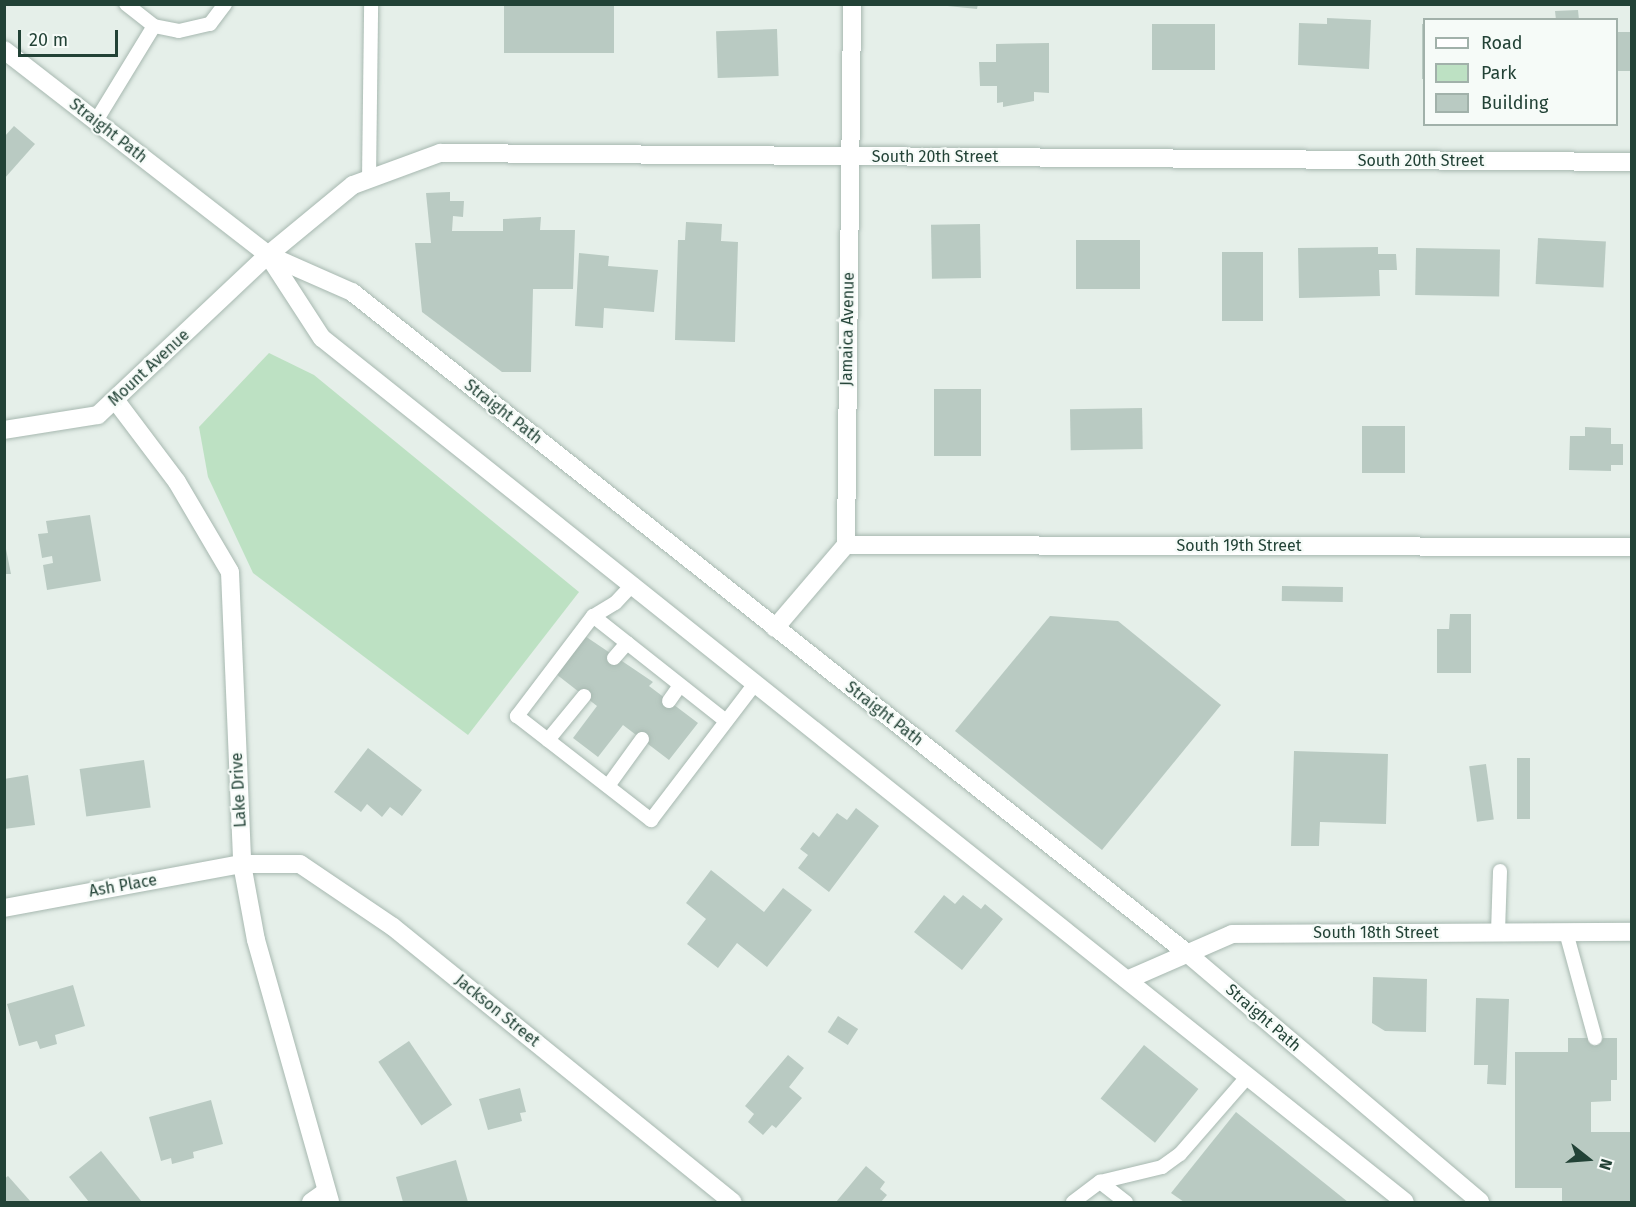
<!DOCTYPE html>
<html>
<head>
<meta charset="utf-8">
<style>
	body { margin:0 }
	#map { position:relative; width:1636px; height:1207px; overflow:hidden; background:#e5efe9; font-family:"Fira Sans",sans-serif }
	div>[style] { position:absolute }
	[style*='--x'] { left:calc(var(--x)*1px); top:calc(var(--y)*1px); width:calc(var(--w)*1px); rotate:calc(var(--a)*1deg) }
	.green>* { inset:0; background:#bde1c3 }
	.building>* { inset:0; background:#b9cac2; transform-origin:0 0 }
	.roads { filter:drop-shadow(0 0 2px #a7b8b0) drop-shadow(0 0 2px #a7b8b0) }
	.lane>* { height:14px; margin:-7px; padding:0 7px; transform-origin:7px; border-radius:7px; background:#fff }
	.street>* { height:18px; margin:-9px; padding:0 9px; transform-origin:9px; border-radius:9px; background:#fff }
	.secondary>* { height:18px; margin:-9px; padding:0 9px; transform-origin:9px; border-radius:9px; background:#fff }
	span { translate:-50% -50%; white-space:nowrap; text-align:center; line-height:1.15; -webkit-text-stroke:4.5px #f6fbf8; paint-order:stroke }
	.street-label { font-size:16px; color:#224236 }
	.frame { position:absolute; inset:0; border:6px solid #224236; pointer-events:none }
	.legend { position:absolute; left:1423px; top:18px; width:195px; height:108px; box-sizing:border-box; background:#f6fbf8; border:2px solid #a1b1aa; margin:0; padding:8px 10px; list-style:none; font-size:18px; color:#224236 }
	.legend li { display:flex; align-items:center; gap:12px; height:30px }
	.legend b { width:30px; border:2px solid #a1b1aa }
	.north { position:absolute; left:1558px; top:1129px; width:60px; height:60px; -webkit-text-stroke:4px #f6fbf8; paint-order:stroke; rotate:107deg; font-size:16px; font-weight:700; line-height:24px; text-align:center; color:#224236 }
	.north::after { content:''; display:block; margin:auto; width:21px; height:27px; background:#224236; clip-path:polygon(50% 0,100% 100%,50% 72%,0 100%) }
	.scale { position:absolute; left:18px; top:30px; width:100px; height:27px; box-sizing:border-box; border:3px solid #224236; border-top:0; padding-left:8px; font-size:18px; line-height:21px; white-space:nowrap; color:#224236; -webkit-text-stroke:4px #f6fbf8; paint-order:stroke }
</style>
</head>
<body>
<div id="map">
	<div class="green">
		<div style="clip-path:polygon(269px 353px,314px 375px,579px 592px,468px 735px,253px 573px,208px 477px,199px 427px)"></div>
	</div>
	<div class="building">
		<div style="left:504px;top:4px;width:110px;height:49px"></div>
		<div style="clip-path:polygon(928px 4px,978px 4px,977px 9px)"></div>
		<div style="clip-path:polygon(1578px 10px,1579px 20px,1556px 20px,1555px 11px)"></div>
		<div style="clip-path:polygon(1327px 18px,1371px 20px,1369px 69px,1298px 65px,1299px 23px,1327px 24px)"></div>
		<div style="left:1152px;top:24px;width:63px;height:46px"></div>
		<div style="left:1422px;top:24px;width:2px;height:55px"></div>
		<div style="left:777px;top:29px;width:47px;height:61px;rotate:88deg"></div>
		<div style="left:1616px;top:32px;width:16px;height:39px"></div>
		<div style="clip-path:polygon(1049px 43px,1049px 93px,1034px 92px,1034px 101px,1003px 107px,1003px 102px,997px 103px,997px 86px,980px 86px,979px 62px,996px 62px,996px 44px)"></div>
		<div style="clip-path:polygon(14px 126px,35px 144px,4px 179px,4px 137px)"></div>
		<div style="clip-path:polygon(450px 192px,450px 201px,464px 201px,463px 217px,453px 216px,452px 231px,503px 231px,503px 219px,541px 217px,540px 230px,575px 230px,573px 289px,533px 289px,531px 372px,502px 372px,422px 312px,415px 243px,431px 243px,426px 193px)"></div>
		<div style="clip-path:polygon(686px 222px,722px 224px,721px 241px,738px 242px,735px 342px,675px 340px,678px 240px,685px 240px)"></div>
		<div style="left:980px;top:224px;width:54px;height:49px;rotate:89deg"></div>
		<div style="left:1538px;top:238px;width:68px;height:46px;rotate:3deg"></div>
		<div style="left:1076px;top:240px;width:64px;height:49px"></div>
		<div style="clip-path:polygon(1378px 247px,1378px 254px,1396px 254px,1397px 270px,1379px 270px,1380px 296px,1299px 298px,1298px 248px)"></div>
		<div style="left:1416px;top:248px;width:84px;height:47px;rotate:1deg"></div>
		<div style="left:1222px;top:252px;width:41px;height:69px"></div>
		<div style="clip-path:polygon(579px 253px,609px 256px,608px 266px,658px 270px,654px 312px,604px 308px,603px 328px,575px 326px)"></div>
		<div style="left:934px;top:389px;width:47px;height:67px"></div>
		<div style="left:1142px;top:408px;width:41px;height:72px;rotate:89deg"></div>
		<div style="left:1362px;top:426px;width:43px;height:47px"></div>
		<div style="clip-path:polygon(1585px 427px,1611px 428px,1611px 444px,1623px 444px,1623px 465px,1611px 465px,1611px 471px,1569px 470px,1570px 436px,1585px 436px)"></div>
		<div style="clip-path:polygon(90px 515px,101px 581px,47px 590px,43px 565px,53px 563px,52px 556px,42px 558px,38px 534px,48px 533px,46px 521px)"></div>
		<div style="clip-path:polygon(4px 539px,11px 574px,4px 574px)"></div>
		<div style="left:1282px;top:586px;width:61px;height:15px;rotate:1deg"></div>
		<div style="clip-path:polygon(1450px 614px,1471px 614px,1471px 673px,1437px 673px,1437px 629px,1449px 629px)"></div>
		<div style="clip-path:polygon(1050px 616px,1118px 621px,1221px 705px,1102px 850px,955px 731px)"></div>
		<div style="clip-path:polygon(585px 636px,653px 682px,649px 686px,698px 723px,669px 760px,623px 725px,598px 757px,573px 738px,597px 706px,556px 674px)"></div>
		<div style="clip-path:polygon(368px 748px,422px 790px,402px 816px,390px 807px,382px 817px,367px 804px,361px 812px,334px 792px)"></div>
		<div style="clip-path:polygon(1294px 751px,1388px 754px,1386px 824px,1320px 822px,1319px 846px,1291px 846px)"></div>
		<div style="left:1517px;top:758px;width:13px;height:61px"></div>
		<div style="left:144px;top:760px;width:48px;height:65px;rotate:82deg"></div>
		<div style="left:1486px;top:764px;width:56px;height:17px;rotate:82deg"></div>
		<div style="clip-path:polygon(28px 775px,35px 825px,4px 829px,4px 779px)"></div>
		<div style="clip-path:polygon(856px 808px,879px 826px,829px 892px,798px 868px,808px 855px,800px 849px,813px 832px,819px 837px,837px 813px,847px 820px)"></div>
		<div style="clip-path:polygon(711px 870px,764px 912px,783px 888px,812px 910px,767px 967px,737px 943px,718px 968px,687px 944px,706px 919px,686px 903px)"></div>
		<div style="clip-path:polygon(944px 895px,955px 904px,963px 895px,981px 909px,985px 904px,1003px 919px,962px 970px,914px 932px)"></div>
		<div style="clip-path:polygon(1373px 977px,1427px 979px,1426px 1032px,1385px 1031px,1372px 1023px)"></div>
		<div style="clip-path:polygon(73px 985px,85px 1026px,55px 1035px,57px 1044px,40px 1049px,37px 1041px,19px 1046px,7px 1004px)"></div>
		<div style="clip-path:polygon(1476px 998px,1509px 999px,1506px 1085px,1487px 1084px,1488px 1065px,1474px 1065px)"></div>
		<div style="left:838px;top:1016px;width:24px;height:19px;rotate:33deg"></div>
		<div style="clip-path:polygon(1568px 1038px,1617px 1038px,1617px 1080px,1611px 1080px,1611px 1101px,1591px 1102px,1591px 1132px,1632px 1132px,1632px 1202px,1562px 1202px,1562px 1188px,1515px 1188px,1515px 1052px,1568px 1052px)"></div>
		<div style="left:409px;top:1041px;width:77px;height:37px;rotate:56deg"></div>
		<div style="left:1144px;top:1045px;width:70px;height:69px;rotate:39deg"></div>
		<div style="clip-path:polygon(788px 1055px,804px 1068px,789px 1087px,802px 1098px,776px 1128px,772px 1125px,763px 1135px,748px 1122px,754px 1114px,745px 1106px)"></div>
		<div style="clip-path:polygon(520px 1088px,526px 1112px,520px 1113px,522px 1121px,488px 1130px,479px 1099px)"></div>
		<div style="clip-path:polygon(211px 1100px,223px 1144px,193px 1152px,194px 1158px,172px 1164px,171px 1158px,161px 1161px,149px 1117px)"></div>
		<div style="clip-path:polygon(1236px 1112px,1348px 1202px,1184px 1202px,1171px 1193px)"></div>
		<div style="clip-path:polygon(101px 1151px,142px 1202px,89px 1202px,69px 1177px)"></div>
		<div style="clip-path:polygon(456px 1160px,468px 1202px,403px 1202px,396px 1177px)"></div>
		<div style="clip-path:polygon(866px 1166px,885px 1182px,880px 1189px,887px 1195px,881px 1202px,836px 1202px)"></div>
		<div style="clip-path:polygon(8px 1176px,31px 1202px,4px 1202px,4px 1179px)"></div>
	</div>
	<div class="roads">
		<div class="lane">
			<div style="--x:126;--y:4;--w:36;--a:38"></div>
			<div style="--x:154;--y:26;--w:25;--a:11"></div>
			<div style="--x:179;--y:31;--w:32;--a:-13"></div>
			<div style="--x:210;--y:24;--w:25;--a:-53"></div>
			<div style="--x:96;--y:121;--w:111;--a:-58.6"></div>
			<div style="--x:369;--y:179;--w:175;--a:-89.3"></div>
			<div style="--x:633;--y:584;--w:26;--a:133"></div>
			<div style="--x:615;--y:603;--w:26;--a:149"></div>
			<div style="--x:593;--y:616;--w:126;--a:127.2"></div>
			<div style="--x:517;--y:716;--w:170;--a:37.8"></div>
			<div style="--x:651;--y:820;--w:173;--a:-52.7"></div>
			<div style="--x:593;--y:616;--w:169;--a:38.3"></div>
			<div style="--x:614;--y:658;--w:20;--a:-49"></div>
			<div style="--x:669;--y:701;--w:19;--a:-55"></div>
			<div style="--x:548;--y:740;--w:57;--a:-50.7"></div>
			<div style="--x:608;--y:786;--w:58;--a:-54.1"></div>
			<div style="--x:1498;--y:932;--w:61;--a:-88.1"></div>
			<div style="--x:1566;--y:932;--w:110;--a:74.7"></div>
			<div style="--x:1100;--y:1182;--w:33;--a:38"></div>
			<div style="--x:1073;--y:1202;--w:34;--a:-37"></div>
			<div style="--x:1100;--y:1182;--w:64;--a:-13.6"></div>
			<div style="--x:1162;--y:1167;--w:22;--a:-36"></div>
			<div style="--x:1180;--y:1154;--w:103;--a:-48.9"></div>
		</div>
		<div class="street">
			<div style="--x:268;--y:255;--w:110;--a:-39.5"></div>
			<div style="--x:353;--y:185;--w:93;--a:-20.2"></div>
			<div style="--x:440;--y:153;--w:1192;--a:0.43"></div>
			<div style="--x:116;--y:401;--w:101;--a:53"></div>
			<div style="--x:177;--y:482;--w:104;--a:59.5"></div>
			<div style="--x:230;--y:572;--w:292;--a:87.6"></div>
			<div style="--x:242;--y:864;--w:77;--a:79.6"></div>
			<div style="--x:256;--y:940;--w:272;--a:74.2"></div>
			<div style="--x:846;--y:545;--w:786;--a:0.15"></div>
			<div style="--x:775;--y:628;--w:109;--a:-49.5"></div>
			<div style="--x:846;--y:545;--w:541;--a:-89.36"></div>
			<div style="--x:4;--y:908;--w:242;--a:-10.5"></div>
			<div style="--x:242;--y:864;--w:58;--a:0"></div>
			<div style="--x:300;--y:864;--w:112;--a:34.1"></div>
			<div style="--x:393;--y:927;--w:437;--a:39"></div>
			<div style="--x:311;--y:1202;--w:19;--a:-35"></div>
		</div>
		<div class="secondary">
			<div style="--x:4;--y:50;--w:334;--a:37.8"></div>
			<div style="--x:268;--y:255;--w:92;--a:23.8"></div>
			<div style="--x:352;--y:292;--w:1066;--a:38.37"></div>
			<div style="--x:1188;--y:954;--w:383;--a:40.3"></div>
			<div style="--x:268;--y:255;--w:99;--a:57"></div>
			<div style="--x:322;--y:338;--w:1385;--a:38.58"></div>
			<div style="--x:4;--y:430;--w:95;--a:-9.1"></div>
			<div style="--x:98;--y:415;--w:233;--a:-43.3"></div>
			<div style="--x:1129;--y:979;--w:112;--a:-23.6"></div>
			<div style="--x:1232;--y:934;--w:400;--a:-0.3"></div>
		</div>
	</div>
	<div class="street-label">
		<span style="left:108px;top:131px;rotate:38deg">Straight Path</span>
		<span style="left:935px;top:157px">South 20th Street</span>
		<span style="left:1421px;top:161px">South 20th Street</span>
		<span style="left:848px;top:329px;rotate:-89deg">Jamaica Avenue</span>
		<span style="left:149px;top:368px;rotate:-43deg">Mount Avenue</span>
		<span style="left:503px;top:412px;rotate:38deg">Straight Path</span>
		<span style="left:1239px;top:546px">South 19th Street</span>
		<span style="left:884px;top:714px;rotate:38deg">Straight Path</span>
		<span style="left:239px;top:790px;rotate:-93deg">Lake Drive</span>
		<span style="left:123px;top:886px;rotate:-10deg">Ash Place</span>
		<span style="left:1376px;top:933px">South 18th Street</span>
		<span style="left:497px;top:1011px;rotate:39deg">Jackson Street</span>
		<span style="left:1263px;top:1018px;rotate:41deg">Straight Path</span>
	</div>
	<div class="frame"></div>
	<ul class="legend">
	<li><b style="height:8px;background:#fff"></b>Road</li>
	<li><b style="height:16px;background:#bde1c3"></b>Park</li>
	<li><b style="height:16px;background:#b9cac2"></b>Building</li>
	</ul>
	<div class="north">N</div>
	<div class="scale">20 m</div>
</div>
</body>
</html>
